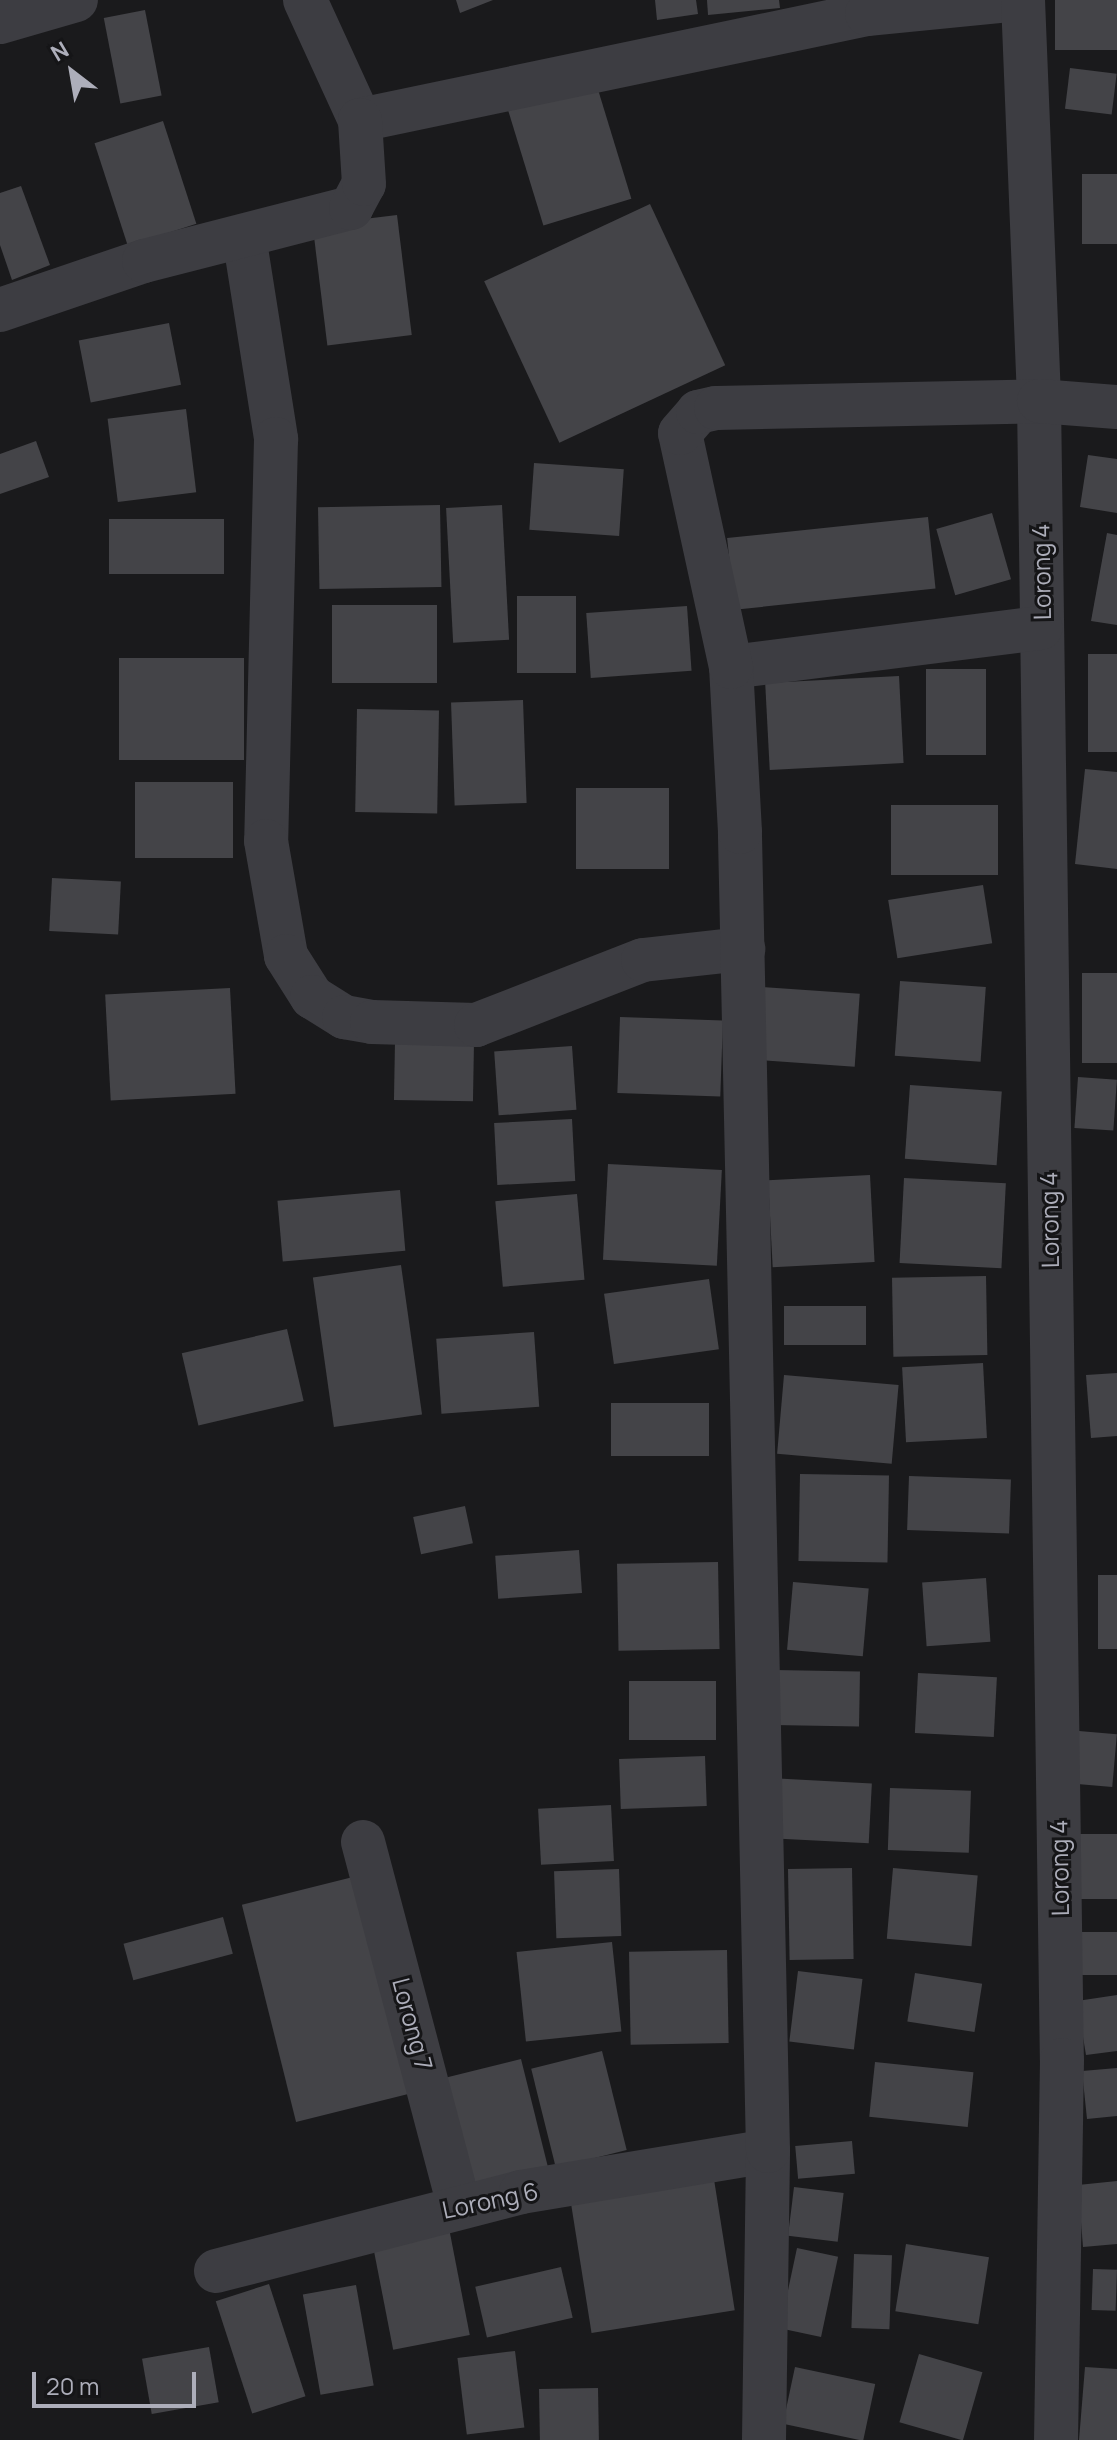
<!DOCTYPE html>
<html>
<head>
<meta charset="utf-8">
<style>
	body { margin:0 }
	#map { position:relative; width:1117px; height:2440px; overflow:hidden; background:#1a1a1c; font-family:Manrope,sans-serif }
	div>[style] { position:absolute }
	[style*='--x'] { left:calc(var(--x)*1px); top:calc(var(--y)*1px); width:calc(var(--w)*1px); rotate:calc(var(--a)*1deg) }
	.building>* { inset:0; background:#444448; transform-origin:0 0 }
	.minor>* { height:44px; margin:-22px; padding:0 22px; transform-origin:22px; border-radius:22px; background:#3d3d42 }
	span { translate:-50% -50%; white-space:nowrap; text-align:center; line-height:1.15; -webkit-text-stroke:6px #151517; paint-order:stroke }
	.street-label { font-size:24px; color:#adaeba }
	.north { position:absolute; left:32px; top:32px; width:80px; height:80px; -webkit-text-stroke:6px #151517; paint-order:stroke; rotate:329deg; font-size:22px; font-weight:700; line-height:32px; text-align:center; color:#adaeba }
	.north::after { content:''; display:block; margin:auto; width:28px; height:36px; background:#adaeba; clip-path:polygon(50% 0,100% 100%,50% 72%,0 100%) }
	.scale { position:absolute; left:32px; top:2372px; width:164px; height:36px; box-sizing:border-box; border:4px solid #adaeba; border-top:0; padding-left:10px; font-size:24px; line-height:28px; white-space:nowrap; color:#adaeba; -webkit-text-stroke:6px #151517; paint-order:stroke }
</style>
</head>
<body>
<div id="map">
	<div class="building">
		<div style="clip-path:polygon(456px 0,493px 0,460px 13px)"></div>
		<div style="clip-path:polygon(655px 0,696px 0,698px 14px,657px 20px)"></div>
		<div style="clip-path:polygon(707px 0,779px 0,780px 8px,708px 15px)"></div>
		<div style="left:1055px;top:0;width:62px;height:50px"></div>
		<div style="left:145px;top:10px;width:87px;height:42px;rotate:79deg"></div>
		<div style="left:1070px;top:68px;width:47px;height:41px;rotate:7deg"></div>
		<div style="left:596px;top:83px;width:121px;height:92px;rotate:73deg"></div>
		<div style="left:163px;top:121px;width:108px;height:72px;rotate:72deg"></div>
		<div style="left:1117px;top:174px;width:70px;height:35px;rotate:90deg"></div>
		<div style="clip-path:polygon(21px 186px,50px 265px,12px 280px,0 245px,0 193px)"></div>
		<div style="left:650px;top:204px;width:178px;height:183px;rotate:65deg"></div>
		<div style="left:397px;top:215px;width:121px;height:85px;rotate:83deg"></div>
		<div style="left:169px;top:323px;width:63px;height:92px;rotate:79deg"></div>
		<div style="left:186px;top:409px;width:84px;height:79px;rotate:83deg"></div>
		<div style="clip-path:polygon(36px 441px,49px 477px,0 494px,0 454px)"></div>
		<div style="clip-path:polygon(1088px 455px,1117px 459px,1117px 513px,1080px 507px)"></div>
		<div style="left:534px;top:463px;width:90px;height:67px;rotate:4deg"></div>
		<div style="left:440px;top:505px;width:82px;height:122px;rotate:89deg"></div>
		<div style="left:502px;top:505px;width:135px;height:56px;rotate:87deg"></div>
		<div style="left:992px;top:513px;width:69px;height:58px;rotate:74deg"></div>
		<div style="left:928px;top:517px;width:72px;height:202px;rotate:84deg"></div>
		<div style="left:224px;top:519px;width:55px;height:115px;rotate:90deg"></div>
		<div style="clip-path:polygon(1107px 533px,1117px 535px,1117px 625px,1091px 621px)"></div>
		<div style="left:517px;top:596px;width:59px;height:77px"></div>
		<div style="left:437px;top:605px;width:78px;height:105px;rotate:90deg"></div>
		<div style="left:687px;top:606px;width:65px;height:101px;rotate:86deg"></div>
		<div style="left:1088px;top:654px;width:29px;height:98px"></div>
		<div style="left:119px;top:658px;width:125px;height:102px"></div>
		<div style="left:926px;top:669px;width:60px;height:86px"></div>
		<div style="left:899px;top:676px;width:87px;height:134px;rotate:87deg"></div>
		<div style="left:523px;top:700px;width:103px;height:72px;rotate:88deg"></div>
		<div style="left:357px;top:709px;width:82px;height:103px;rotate:1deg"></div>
		<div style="clip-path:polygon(1085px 769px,1117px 772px,1117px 869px,1075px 864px)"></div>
		<div style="left:233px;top:782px;width:76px;height:98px;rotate:90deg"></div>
		<div style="left:576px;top:788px;width:93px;height:81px"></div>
		<div style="left:891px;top:805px;width:107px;height:70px"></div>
		<div style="left:52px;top:878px;width:69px;height:53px;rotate:3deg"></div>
		<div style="left:983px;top:885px;width:59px;height:96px;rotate:81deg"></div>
		<div style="left:1082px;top:973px;width:35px;height:90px"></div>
		<div style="left:900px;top:981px;width:86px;height:75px;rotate:4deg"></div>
		<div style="left:762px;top:987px;width:98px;height:73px;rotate:4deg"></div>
		<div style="left:230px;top:988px;width:106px;height:125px;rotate:87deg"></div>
		<div style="left:620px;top:1017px;width:103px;height:76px;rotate:2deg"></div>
		<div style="left:395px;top:1041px;width:79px;height:59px;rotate:1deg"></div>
		<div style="left:572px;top:1046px;width:64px;height:78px;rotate:86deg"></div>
		<div style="left:1078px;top:1077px;width:39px;height:51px;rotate:4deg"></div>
		<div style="left:910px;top:1085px;width:92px;height:74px;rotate:4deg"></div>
		<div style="left:572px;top:1119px;width:62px;height:78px;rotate:87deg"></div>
		<div style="left:608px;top:1164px;width:114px;height:96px;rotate:3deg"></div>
		<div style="left:870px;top:1175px;width:87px;height:102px;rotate:87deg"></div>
		<div style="left:904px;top:1178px;width:102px;height:85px;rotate:3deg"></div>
		<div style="left:400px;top:1190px;width:61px;height:123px;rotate:85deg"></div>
		<div style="left:577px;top:1194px;width:86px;height:82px;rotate:85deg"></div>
		<div style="left:401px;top:1265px;width:151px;height:89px;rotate:82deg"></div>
		<div style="left:986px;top:1276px;width:79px;height:94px;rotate:89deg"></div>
		<div style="left:709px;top:1279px;width:71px;height:106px;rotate:82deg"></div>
		<div style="left:866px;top:1306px;width:39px;height:82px;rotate:90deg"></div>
		<div style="left:287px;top:1329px;width:74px;height:108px;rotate:77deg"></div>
		<div style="left:534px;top:1332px;width:75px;height:98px;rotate:86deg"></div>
		<div style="left:983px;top:1363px;width:75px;height:81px;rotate:87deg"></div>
		<div style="clip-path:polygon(1117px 1373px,1117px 1436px,1091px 1438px,1086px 1375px)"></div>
		<div style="left:784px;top:1375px;width:115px;height:79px;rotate:5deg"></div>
		<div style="left:611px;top:1403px;width:98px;height:53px"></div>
		<div style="left:800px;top:1474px;width:89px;height:87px;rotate:1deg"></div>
		<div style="left:909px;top:1476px;width:102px;height:54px;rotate:2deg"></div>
		<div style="left:465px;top:1506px;width:38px;height:53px;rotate:78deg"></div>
		<div style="left:579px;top:1550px;width:43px;height:84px;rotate:86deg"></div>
		<div style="left:718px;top:1562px;width:87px;height:101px;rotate:89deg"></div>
		<div style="left:1117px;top:1575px;width:74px;height:19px;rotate:90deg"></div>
		<div style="left:986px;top:1578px;width:64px;height:64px;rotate:86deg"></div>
		<div style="left:793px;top:1582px;width:76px;height:68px;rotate:5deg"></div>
		<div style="left:774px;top:1670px;width:86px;height:55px;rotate:1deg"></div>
		<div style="left:918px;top:1673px;width:79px;height:60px;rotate:3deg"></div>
		<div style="left:629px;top:1681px;width:87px;height:59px"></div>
		<div style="left:1079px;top:1731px;width:38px;height:53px;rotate:5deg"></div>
		<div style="left:705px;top:1756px;width:50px;height:86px;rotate:88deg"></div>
		<div style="left:769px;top:1778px;width:103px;height:60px;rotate:3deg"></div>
		<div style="left:890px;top:1788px;width:81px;height:62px;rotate:2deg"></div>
		<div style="left:611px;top:1805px;width:56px;height:73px;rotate:87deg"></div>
		<div style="left:1117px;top:1834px;width:65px;height:50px;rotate:90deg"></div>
		<div style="left:852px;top:1868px;width:91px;height:64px;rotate:89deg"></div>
		<div style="left:893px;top:1868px;width:85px;height:71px;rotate:5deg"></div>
		<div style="left:619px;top:1869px;width:67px;height:65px;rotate:88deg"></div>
		<div style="left:369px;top:1873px;width:224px;height:131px;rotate:76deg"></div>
		<div style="left:223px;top:1917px;width:38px;height:103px;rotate:75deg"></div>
		<div style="left:1117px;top:1932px;width:43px;height:36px;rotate:90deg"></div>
		<div style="left:612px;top:1942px;width:90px;height:96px;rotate:84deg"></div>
		<div style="left:727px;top:1950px;width:93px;height:98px;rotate:89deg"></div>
		<div style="left:798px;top:1971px;width:65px;height:71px;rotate:7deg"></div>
		<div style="left:915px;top:1973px;width:68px;height:49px;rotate:9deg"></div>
		<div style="clip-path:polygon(1117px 1995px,1117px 2051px,1086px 2055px,1077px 2001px)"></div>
		<div style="left:602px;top:2051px;width:102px;height:73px;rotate:76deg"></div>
		<div style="left:521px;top:2059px;width:123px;height:80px;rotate:76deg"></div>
		<div style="left:875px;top:2062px;width:99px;height:55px;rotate:6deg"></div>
		<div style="clip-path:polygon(1117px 2068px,1117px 2116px,1087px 2119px,1082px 2071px)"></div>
		<div style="left:852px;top:2141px;width:33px;height:57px;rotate:85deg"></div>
		<div style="left:713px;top:2173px;width:139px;height:145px;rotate:81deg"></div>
		<div style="clip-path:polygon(1117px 2181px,1117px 2244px,1083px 2247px,1078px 2185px)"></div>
		<div style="left:794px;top:2187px;width:50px;height:49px;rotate:7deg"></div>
		<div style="left:448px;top:2223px;width:114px;height:78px;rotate:79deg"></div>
		<div style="left:906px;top:2244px;width:84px;height:68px;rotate:9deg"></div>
		<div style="left:797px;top:2248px;width:42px;height:82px;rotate:12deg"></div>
		<div style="left:854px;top:2254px;width:38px;height:74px;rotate:2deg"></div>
		<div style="left:561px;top:2267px;width:52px;height:88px;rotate:77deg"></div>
		<div style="left:1093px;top:2269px;width:24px;height:41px;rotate:2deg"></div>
		<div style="left:269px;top:2284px;width:118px;height:56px;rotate:72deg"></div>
		<div style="left:356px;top:2285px;width:102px;height:54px;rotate:80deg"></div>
		<div style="left:209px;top:2347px;width:56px;height:68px;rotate:80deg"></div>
		<div style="left:515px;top:2351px;width:77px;height:58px;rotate:83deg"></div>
		<div style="left:919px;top:2354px;width:66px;height:71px;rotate:16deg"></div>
		<div style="left:795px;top:2367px;width:82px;height:58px;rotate:12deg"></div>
		<div style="clip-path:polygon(1085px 2367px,1117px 2369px,1117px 2440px,1079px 2440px)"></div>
		<div style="left:598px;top:2388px;width:52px;height:59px;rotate:89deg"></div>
	</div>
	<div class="minor">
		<div style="--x:305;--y:0;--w:132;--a:65.4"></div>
		<div style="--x:360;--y:120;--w:518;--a:-11.81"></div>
		<div style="--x:867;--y:14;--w:145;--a:-5.6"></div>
		<div style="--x:1023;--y:0;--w:401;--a:87.7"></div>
		<div style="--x:1039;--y:401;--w:1659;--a:89.21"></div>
		<div style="--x:1062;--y:2060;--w:380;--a:90.9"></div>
		<div style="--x:0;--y:22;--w:79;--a:-16.1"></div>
		<div style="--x:244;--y:236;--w:206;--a:81"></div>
		<div style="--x:276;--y:439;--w:402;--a:91.4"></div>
		<div style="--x:266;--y:841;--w:117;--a:80.1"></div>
		<div style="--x:286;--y:956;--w:49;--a:57.6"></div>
		<div style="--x:312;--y:997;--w:38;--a:32"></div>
		<div style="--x:344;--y:1017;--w:28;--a:10"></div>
		<div style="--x:372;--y:1022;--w:104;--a:1.7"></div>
		<div style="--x:476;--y:1025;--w:179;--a:-21.3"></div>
		<div style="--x:643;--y:960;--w:101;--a:-6.3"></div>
		<div style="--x:0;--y:310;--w:152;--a:-18.8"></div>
		<div style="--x:144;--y:261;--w:214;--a:-14.4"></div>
		<div style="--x:351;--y:208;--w:27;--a:-62"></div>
		<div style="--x:364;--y:184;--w:64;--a:-93.6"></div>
		<div style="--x:731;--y:667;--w:312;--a:-7.2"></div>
		<div style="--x:363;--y:1842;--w:376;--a:75.2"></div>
		<div style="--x:216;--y:2271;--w:315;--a:-14.5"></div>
		<div style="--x:521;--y:2192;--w:250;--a:-9.4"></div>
		<div style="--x:764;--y:2440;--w:289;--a:-89.2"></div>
		<div style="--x:768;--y:2151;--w:1319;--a:-91.22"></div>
		<div style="--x:740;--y:832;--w:165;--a:-93.1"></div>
		<div style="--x:731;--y:667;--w:239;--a:-102.3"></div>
		<div style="--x:680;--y:433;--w:28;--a:-49"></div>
		<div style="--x:698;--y:412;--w:18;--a:-13"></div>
		<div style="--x:716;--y:408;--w:323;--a:-1.2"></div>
		<div style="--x:1039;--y:401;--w:78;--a:4.4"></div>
	</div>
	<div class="street-label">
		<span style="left:1041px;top:572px;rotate:-91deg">Lorong 4</span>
		<span style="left:1049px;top:1220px;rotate:-91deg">Lorong 4</span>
		<span style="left:1059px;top:1868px;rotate:-91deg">Lorong 4</span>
		<span style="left:413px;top:2024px;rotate:75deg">Lorong 7</span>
		<span style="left:490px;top:2200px;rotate:-12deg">Lorong 6</span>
	</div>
	<div class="north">N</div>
	<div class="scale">20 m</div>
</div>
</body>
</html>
